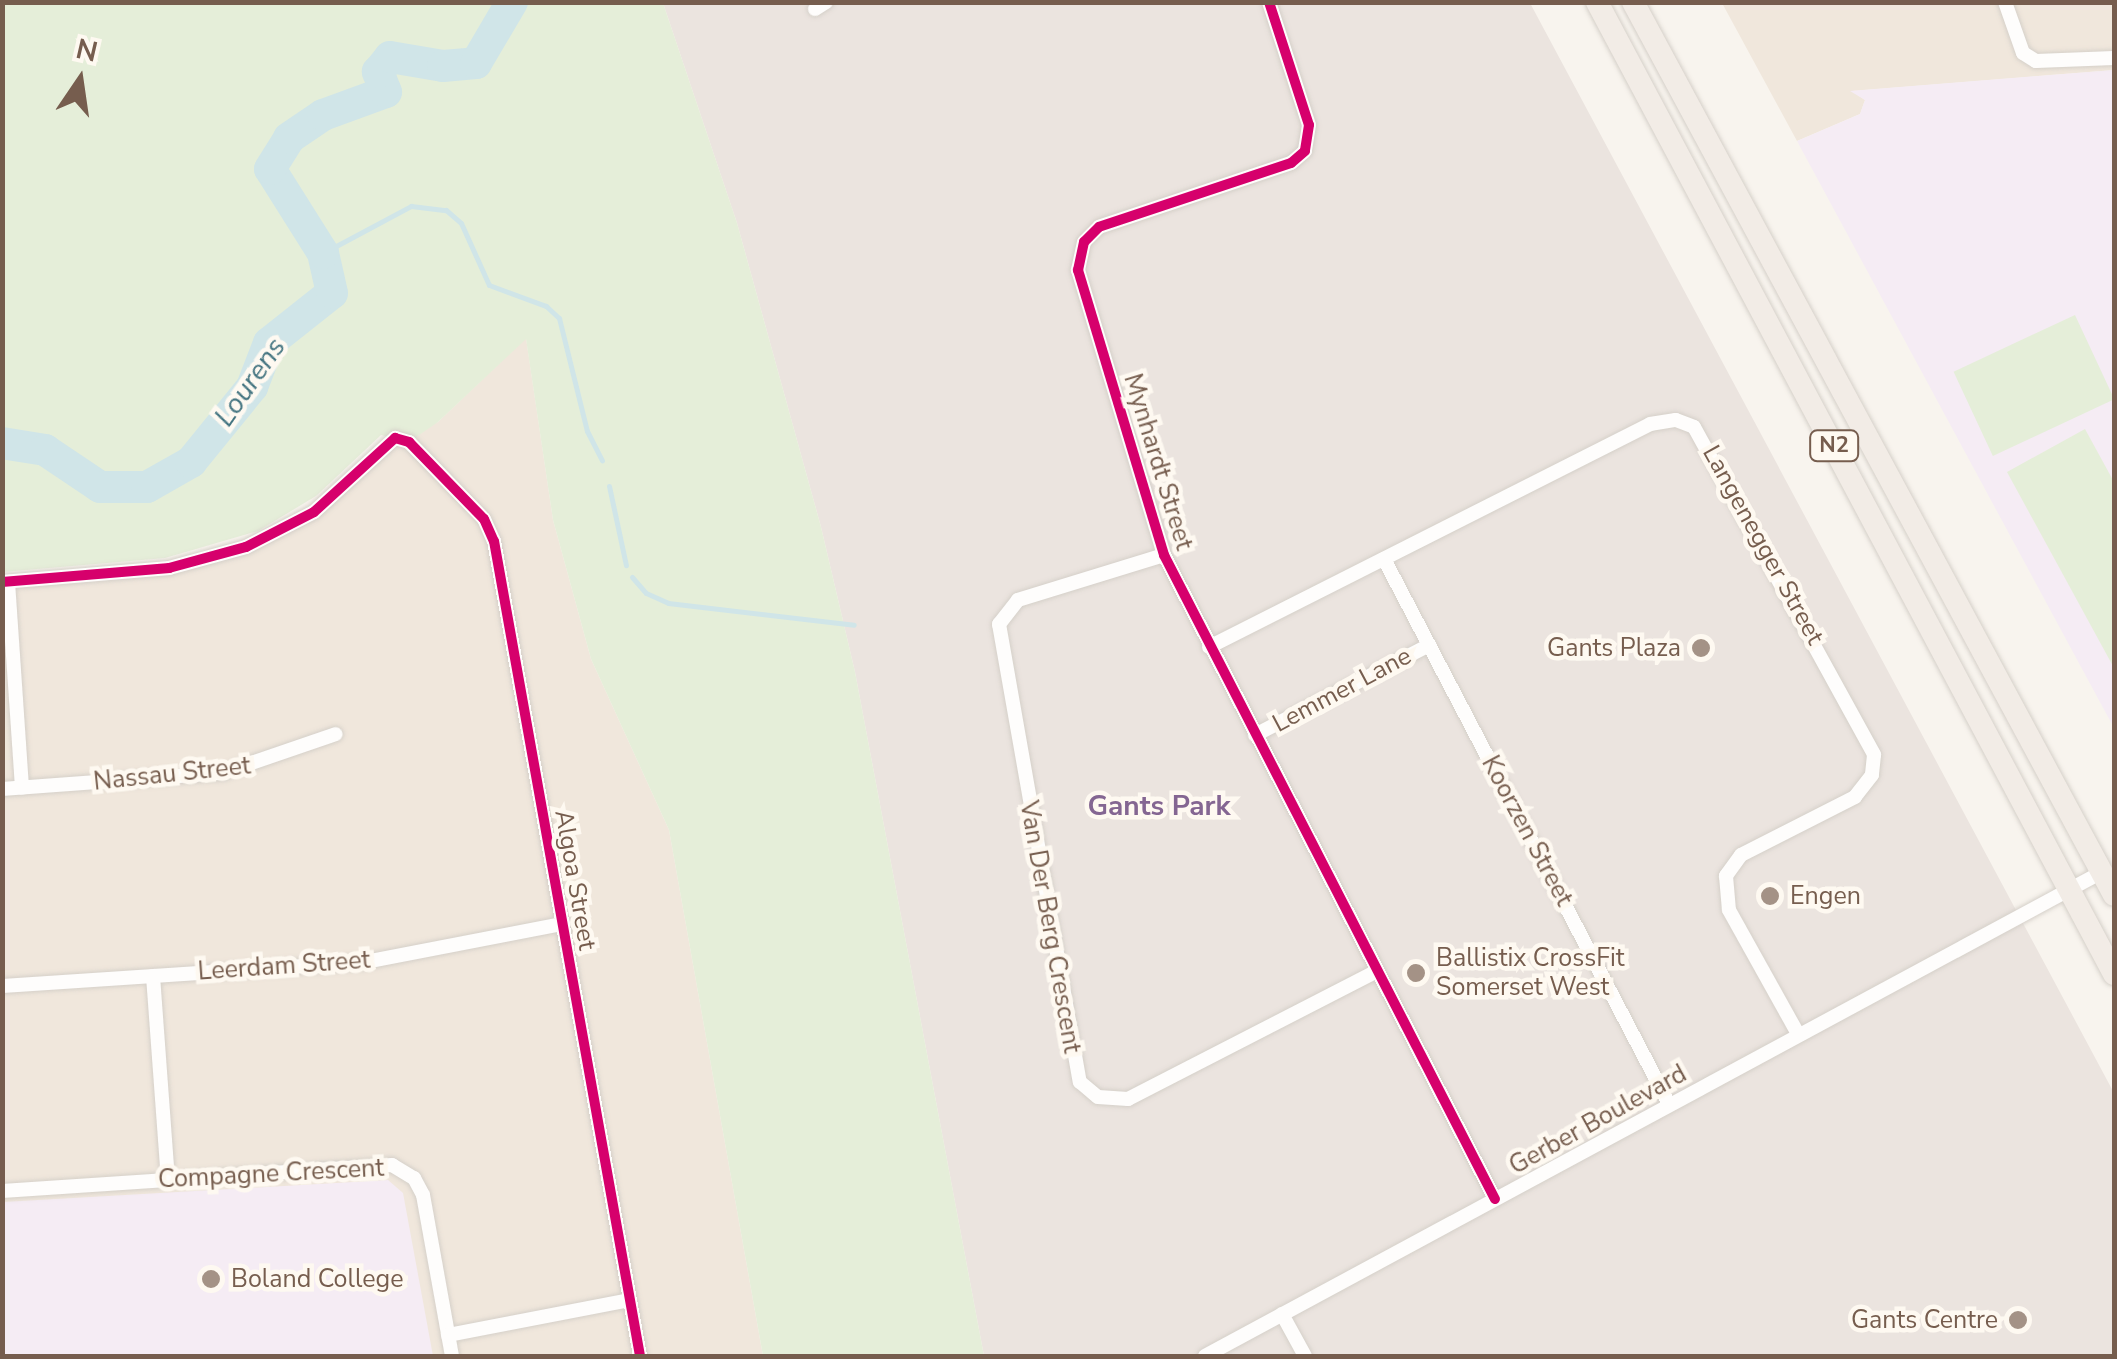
<!DOCTYPE html>
<html>
<head>
<meta charset="utf-8">
<style>
	body { margin:0 }
	#map { position:relative; width:2117px; height:1359px; overflow:hidden; background:#f8f4ee; font-family:"Nunito Sans",sans-serif }
	div>[style] { position:absolute }
	[style*='--x'] { left:calc(var(--x)*1px); top:calc(var(--y)*1px); width:calc(var(--w)*1px); rotate:calc(var(--a)*1deg) }
	.residential>* { inset:0; background:#f0e7dc }
	.industrial>* { inset:0; background:#ebe4df }
	.education>* { inset:0; background:#f5ecf4 }
	.green>* { inset:0; background:#e5eed9; transform-origin:0 0 }
	.stream>* { height:5px; margin:-2.5px; padding:0 2.5px; transform-origin:2.5px; border-radius:2.5px; background:#d0e5e8 }
	.river>* { height:32px; margin:-16px; padding:0 16px; transform-origin:16px; border-radius:16px; background:#d0e5e8 }
	.roads { filter:drop-shadow(0 0 2px #d5d0c9) drop-shadow(0 0 2px #d5d0c9) }
	.minor>* { height:14px; margin:-7px; padding:0 7px; transform-origin:7px; border-radius:7px; background:#fefdfc }
	.trunk>* { height:22px; margin:-11px; padding:0 11px; transform-origin:11px; border-radius:11px; background:#f2ece6 }
	.cycleway>* { height:10px; margin:-5px; padding:0 5px; transform-origin:5px; border-radius:5px; background:#d6006c }
	.dots>* { width:28px; height:28px; translate:-50% -50%; box-sizing:border-box; border:5px solid #fef9f1; border-radius:50% }
	span { translate:-50% -50%; white-space:nowrap; text-align:center; line-height:1.15; -webkit-text-stroke:9px #fef9f1; paint-order:stroke }
	.shield-label span { padding:2px 8px; background:#fef9f1; border:2px solid; border-radius:8px; -webkit-text-stroke-width:0 }
	.shield-label { font-size:22px; color:#765d4e; font-weight:700 }
	.street-label { font-size:25px; color:#765d4e }
	.poi-label { font-size:25px; color:#765d4e }
	.right { translate:-100% -50%; text-align:right }
	.left { translate:0 -50%; text-align:left }
	.water-label { font-size:28px; color:#457581; font-style:italic }
	.neighbourhood-label { font-size:28px; color:#846692; font-weight:700 }
	.frame { position:absolute; inset:0; border:5px solid #765d4e; pointer-events:none }
	.north { position:absolute; left:30px; top:30px; width:100px; height:100px; -webkit-text-stroke:8px #fef9f1; paint-order:stroke; rotate:13deg; font-size:28px; font-weight:700; line-height:40px; text-align:center; color:#765d4e }
	.north::after { content:''; display:block; margin:auto; width:35px; height:45px; background:#765d4e; clip-path:polygon(50% 0,100% 100%,50% 72%,0 100%) }
</style>
</head>
<body>
<div id="map">
	<div class="residential">
		<div style="clip-path:polygon(1722px 3px,2114px 3px,2114px 70px,1852px 91px,1865px 100px,1860px 114px,1797px 141px)"></div>
		<div style="clip-path:polygon(526px 338px,553px 520px,591px 659px,669px 830px,763px 1356px,3px 1356px,3px 582px,169px 568px,292px 525px,389px 442px,438px 422px)"></div>
	</div>
	<div class="industrial">
		<div style="clip-path:polygon(663px 3px,1530px 3px,2114px 1093px,2114px 1356px,984px 1356px,855px 672px,821px 527px,737px 223px)"></div>
	</div>
	<div class="education">
		<div style="clip-path:polygon(2114px 70px,2114px 728px,1797px 141px,1860px 114px,1865px 100px,1850px 91px)"></div>
		<div style="clip-path:polygon(388px 1180px,403px 1193px,433px 1356px,3px 1356px,3px 1202px)"></div>
	</div>
	<div class="green">
		<div style="clip-path:polygon(3px 3px,663px 3px,737px 223px,821px 527px,855px 672px,984px 1356px,763px 1356px,669px 830px,591px 659px,553px 520px,526px 339px,438px 422px,409px 442px,381px 435px,316px 496px,258px 531px,165px 558px,3px 572px)"></div>
		<div style="left:2075px;top:315px;width:93px;height:134px;rotate:65deg"></div>
		<div style="clip-path:polygon(2085px 429px,2114px 482px,2114px 668px,2007px 472px)"></div>
	</div>
	<div class="stream">
		<div style="--x:323;--y:253;--w:100;--a:-28.1"></div>
		<div style="--x:411;--y:206;--w:35;--a:7"></div>
		<div style="--x:446;--y:210;--w:20;--a:41"></div>
		<div style="--x:461;--y:223;--w:68;--a:65.7"></div>
		<div style="--x:489;--y:285;--w:61;--a:20.2"></div>
		<div style="--x:546;--y:306;--w:18;--a:43"></div>
		<div style="--x:559;--y:318;--w:116;--a:76.1"></div>
		<div style="--x:587;--y:431;--w:33;--a:63"></div>
		<div style="--x:609;--y:486;--w:81;--a:77.9"></div>
		<div style="--x:632;--y:577;--w:21;--a:49"></div>
		<div style="--x:646;--y:593;--w:24;--a:24"></div>
		<div style="--x:668;--y:603;--w:187;--a:6.7"></div>
	</div>
	<div class="river">
		<div style="--x:2;--y:443;--w:44;--a:9.2"></div>
		<div style="--x:45;--y:450;--w:66;--a:33.9"></div>
		<div style="--x:100;--y:487;--w:47;--a:0"></div>
		<div style="--x:147;--y:487;--w:51;--a:-29.6"></div>
		<div style="--x:191;--y:462;--w:97;--a:-50.9"></div>
		<div style="--x:252;--y:387;--w:47;--a:-68.9"></div>
		<div style="--x:269;--y:343;--w:80;--a:-38.4"></div>
		<div style="--x:332;--y:293;--w:41;--a:-102.7"></div>
		<div style="--x:323;--y:253;--w:99;--a:-122.2"></div>
		<div style="--x:270;--y:169;--w:36;--a:-58"></div>
		<div style="--x:289;--y:138;--w:41;--a:-34.1"></div>
		<div style="--x:323;--y:115;--w:67;--a:-20.1"></div>
		<div style="--x:386;--y:92;--w:22;--a:-112"></div>
		<div style="--x:378;--y:72;--w:19;--a:-51"></div>
		<div style="--x:390;--y:57;--w:54;--a:9.6"></div>
		<div style="--x:443;--y:66;--w:33;--a:-5"></div>
		<div style="--x:476;--y:63;--w:71;--a:-59.5"></div>
	</div>
	<div class="roads">
		<div class="minor">
			<div style="--x:1269;--y:2;--w:129;--a:72"></div>
			<div style="--x:1309;--y:125;--w:26;--a:99"></div>
			<div style="--x:1305;--y:151;--w:18;--a:139"></div>
			<div style="--x:1291;--y:163;--w:202;--a:161.6"></div>
			<div style="--x:1099;--y:227;--w:21;--a:135"></div>
			<div style="--x:1084;--y:242;--w:29;--a:102"></div>
			<div style="--x:1078;--y:270;--w:298;--a:73.2"></div>
			<div style="--x:1164;--y:555;--w:724;--a:62.8"></div>
			<div style="--x:2005;--y:2;--w:54;--a:70.6"></div>
			<div style="--x:2023;--y:53;--w:15;--a:32"></div>
			<div style="--x:2036;--y:61;--w:78;--a:-2.2"></div>
			<div style="--x:815;--y:9;--w:13;--a:-32"></div>
			<div style="--x:1164;--y:555;--w:153;--a:162.9"></div>
			<div style="--x:1018;--y:600;--w:31;--a:128"></div>
			<div style="--x:999;--y:624;--w:465;--a:80"></div>
			<div style="--x:1080;--y:1082;--w:23;--a:40"></div>
			<div style="--x:1098;--y:1097;--w:30;--a:4"></div>
			<div style="--x:1128;--y:1099;--w:280;--a:-27.2"></div>
			<div style="--x:1384;--y:559;--w:615;--a:62.39"></div>
			<div style="--x:2;--y:582;--w:168;--a:-4.8"></div>
			<div style="--x:169;--y:568;--w:80;--a:-15.3"></div>
			<div style="--x:246;--y:547;--w:76;--a:-27.2"></div>
			<div style="--x:314;--y:512;--w:110;--a:-42.4"></div>
			<div style="--x:395;--y:438;--w:15;--a:16"></div>
			<div style="--x:409;--y:442;--w:107;--a:45.8"></div>
			<div style="--x:484;--y:519;--w:24;--a:66"></div>
			<div style="--x:494;--y:541;--w:828;--a:79.84"></div>
			<div style="--x:8;--y:582;--w:206;--a:86.1"></div>
			<div style="--x:1209;--y:647;--w:494;--a:-26.8"></div>
			<div style="--x:1650;--y:424;--w:26;--a:-9"></div>
			<div style="--x:1676;--y:420;--w:19;--a:21"></div>
			<div style="--x:1694;--y:427;--w:374;--a:61.2"></div>
			<div style="--x:1874;--y:755;--w:20;--a:96"></div>
			<div style="--x:1872;--y:775;--w:28;--a:128"></div>
			<div style="--x:1855;--y:797;--w:128;--a:153"></div>
			<div style="--x:1741;--y:855;--w:26;--a:126"></div>
			<div style="--x:1726;--y:876;--w:34;--a:85"></div>
			<div style="--x:1729;--y:910;--w:142;--a:60.9"></div>
			<div style="--x:1255;--y:735;--w:196;--a:-27.3"></div>
			<div style="--x:2;--y:789;--w:221;--a:-4.2"></div>
			<div style="--x:222;--y:773;--w:120;--a:-18.9"></div>
			<div style="--x:153;--y:976;--w:204;--a:85.8"></div>
			<div style="--x:2;--y:986;--w:364;--a:-3.8"></div>
			<div style="--x:365;--y:962;--w:202;--a:-10.9"></div>
			<div style="--x:2;--y:1191;--w:391;--a:-3.8"></div>
			<div style="--x:392;--y:1165;--w:26;--a:31"></div>
			<div style="--x:414;--y:1178;--w:19;--a:62"></div>
			<div style="--x:423;--y:1195;--w:164;--a:79.8"></div>
			<div style="--x:1282;--y:1314;--w:48;--a:61.3"></div>
			<div style="--x:448;--y:1335;--w:184;--a:-10.9"></div>
			<div style="--x:1205;--y:1356;--w:1019;--a:-28.35"></div>
		</div>
		<div class="trunk">
			<div style="--x:1597;--y:2;--w:1101;--a:61.99"></div>
			<div style="--x:1633;--y:2;--w:1014;--a:61.69"></div>
		</div>
	</div>
	<div class="cycleway">
		<div style="--x:1269;--y:2;--w:129;--a:72"></div>
		<div style="--x:1309;--y:125;--w:26;--a:99"></div>
		<div style="--x:1305;--y:151;--w:18;--a:139"></div>
		<div style="--x:1291;--y:163;--w:202;--a:161.6"></div>
		<div style="--x:1099;--y:227;--w:21;--a:135"></div>
		<div style="--x:1084;--y:242;--w:29;--a:102"></div>
		<div style="--x:1078;--y:270;--w:298;--a:73.2"></div>
		<div style="--x:1164;--y:555;--w:724;--a:62.8"></div>
		<div style="--x:2;--y:582;--w:168;--a:-4.8"></div>
		<div style="--x:169;--y:568;--w:80;--a:-15.3"></div>
		<div style="--x:246;--y:547;--w:76;--a:-27.2"></div>
		<div style="--x:314;--y:512;--w:110;--a:-42.4"></div>
		<div style="--x:395;--y:438;--w:15;--a:16"></div>
		<div style="--x:409;--y:442;--w:107;--a:45.8"></div>
		<div style="--x:484;--y:519;--w:24;--a:66"></div>
		<div style="--x:494;--y:541;--w:828;--a:79.84"></div>
	</div>
	<div class="dots">
		<div style="left:1701px;top:648px;background:#a49286"></div>
		<div style="left:1770px;top:896px;background:#a49286"></div>
		<div style="left:1416px;top:973px;background:#a49286"></div>
		<div style="left:211px;top:1279px;background:#a49286"></div>
		<div style="left:2018px;top:1320px;background:#a49286"></div>
	</div>
	<div class="shield-label">
		<span style="left:1834px;top:446px">N2</span>
	</div>
	<div class="street-label">
		<span style="left:1158px;top:462px;rotate:73deg">Mynhardt Street</span>
		<span style="left:1763px;top:545px;rotate:61deg">Langenegger Street</span>
		<span style="left:1342px;top:690px;rotate:-28deg">Lemmer Lane</span>
		<span style="left:172px;top:774px;rotate:-6deg">Nassau Street</span>
		<span style="left:1527px;top:831px;rotate:62deg">Koorzen Street</span>
		<span style="left:575px;top:880px;rotate:80deg">Algoa Street</span>
		<span style="left:1050px;top:927px;rotate:80deg">Van Der Berg Crescent</span>
		<span style="left:284px;top:966px;rotate:-4deg">Leerdam Street</span>
		<span style="left:1598px;top:1120px;rotate:-29deg">Gerber Boulevard</span>
		<span style="left:271px;top:1174px;rotate:-3deg">Compagne Crescent</span>
	</div>
	<div class="poi-label">
		<span class="right" style="left:1681px;top:648px">Gants Plaza</span>
		<span class="left" style="left:1790px;top:896px">Engen</span>
		<span class="left" style="left:1436px;top:973px">Ballistix CrossFit<br>Somerset West</span>
		<span class="left" style="left:231px;top:1279px">Boland College</span>
		<span class="right" style="left:1998px;top:1320px">Gants Centre</span>
	</div>
	<div class="water-label">
		<span style="left:250px;top:382px;rotate:-55deg">Lourens</span>
	</div>
	<div class="neighbourhood-label">
		<span style="left:1159px;top:806px">Gants Park</span>
	</div>
	<div class="frame"></div>
	<div class="north">N</div>
</div>
</body>
</html>
